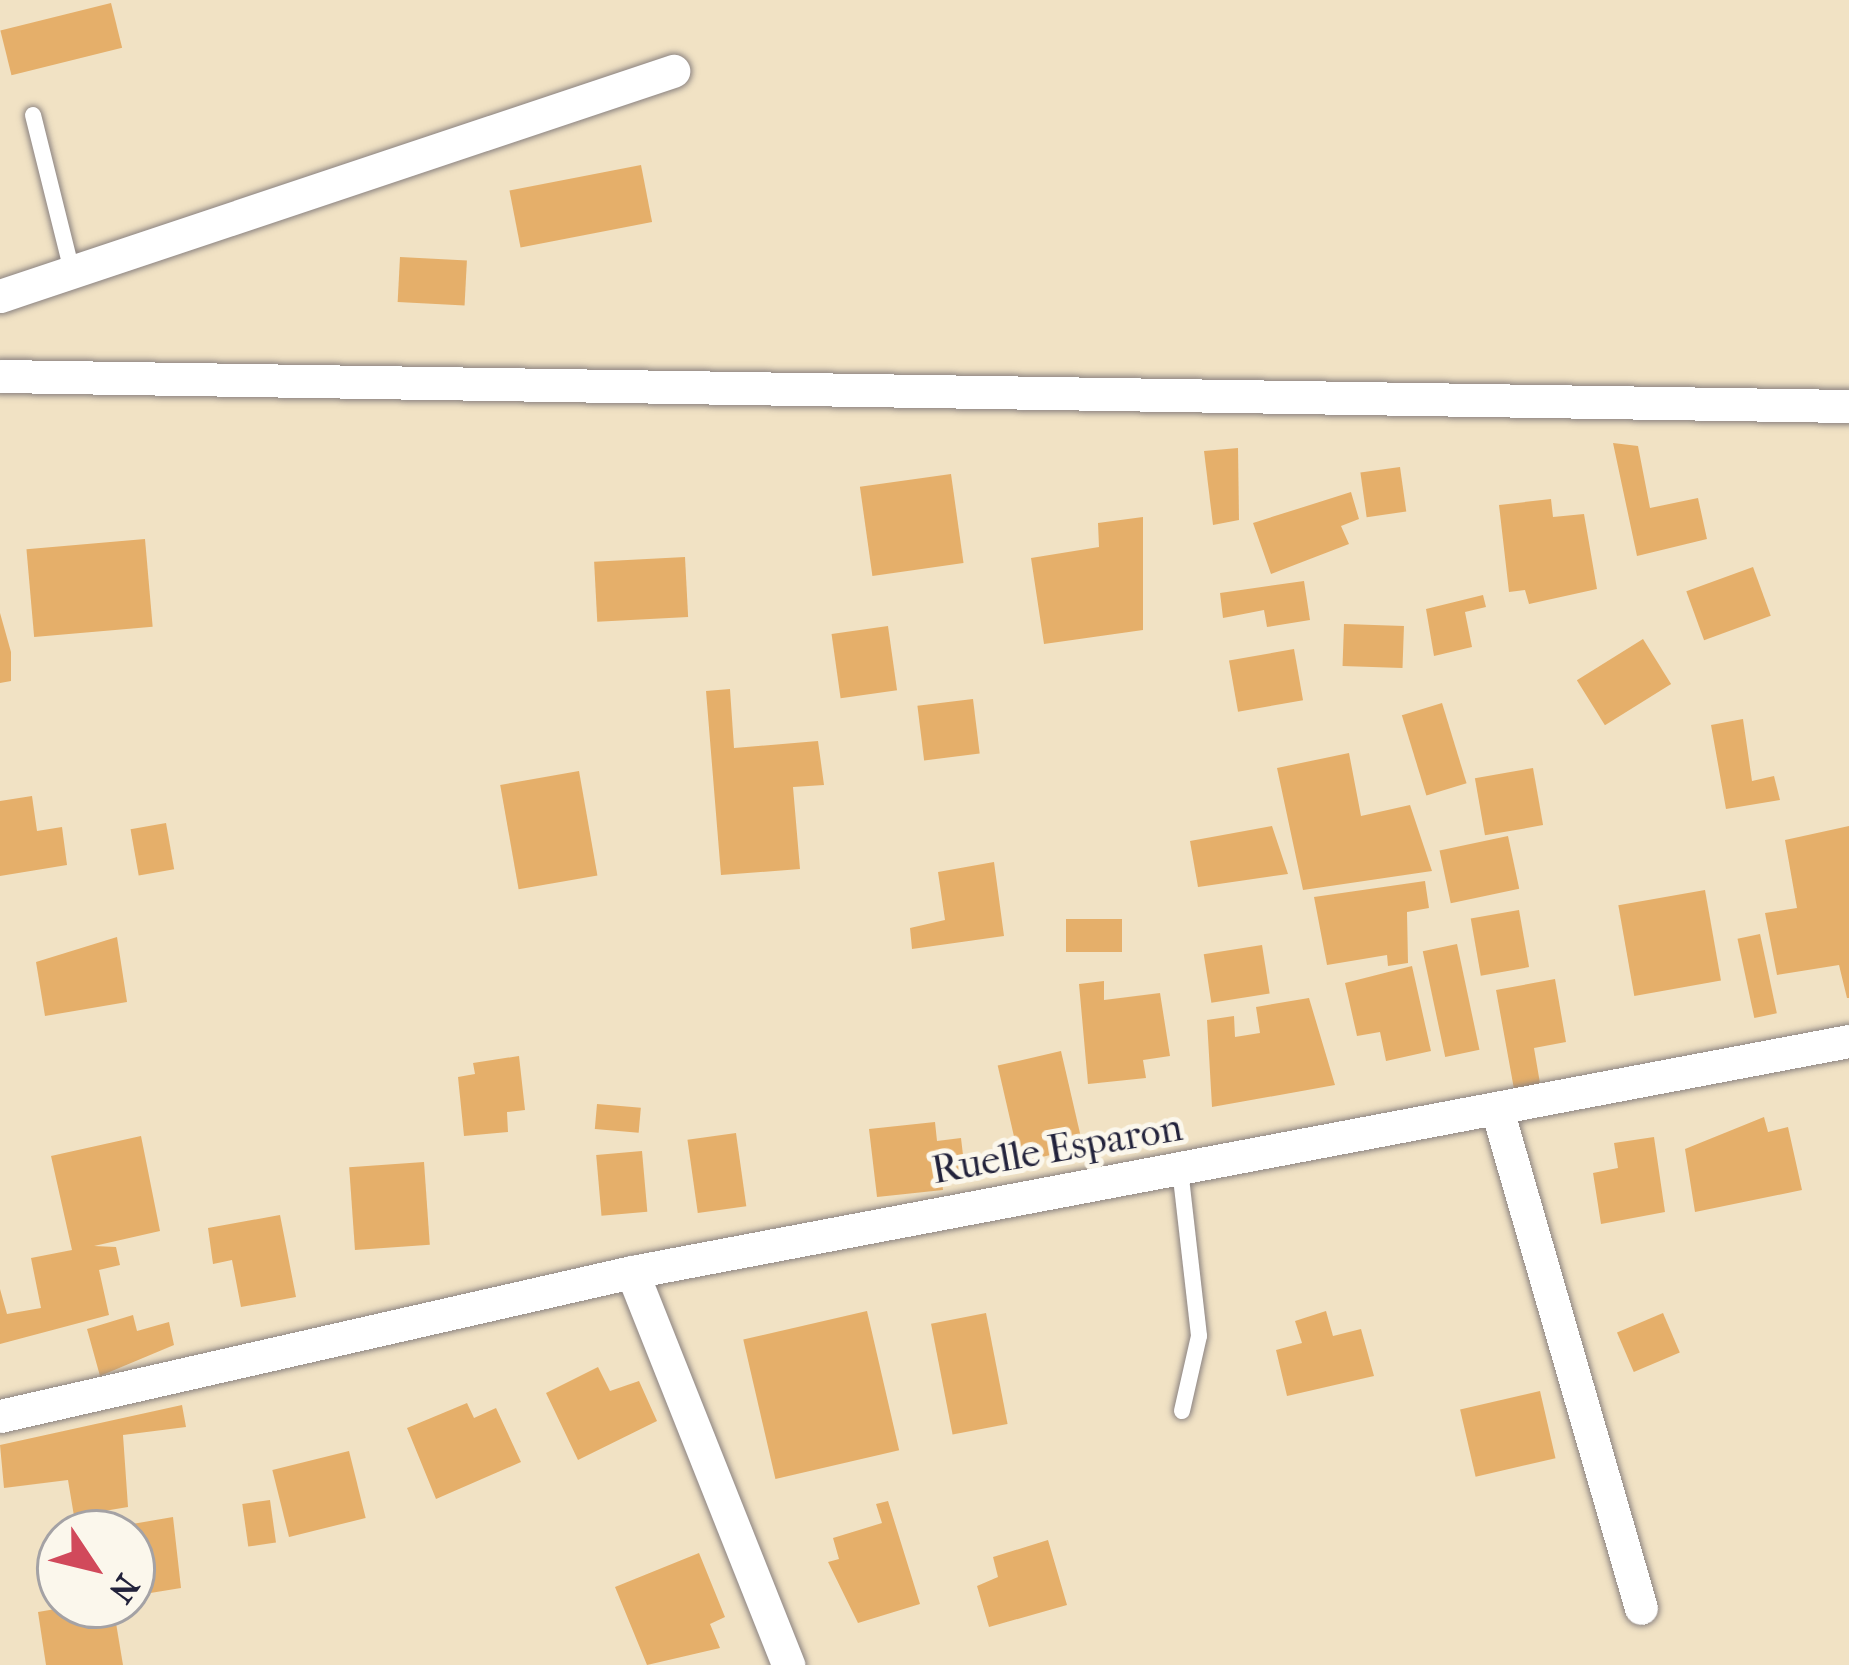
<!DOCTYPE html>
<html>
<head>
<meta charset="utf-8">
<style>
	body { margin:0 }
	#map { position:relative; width:1849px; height:1665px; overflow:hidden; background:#f1e2c4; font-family:"IM FELL French Canon",serif }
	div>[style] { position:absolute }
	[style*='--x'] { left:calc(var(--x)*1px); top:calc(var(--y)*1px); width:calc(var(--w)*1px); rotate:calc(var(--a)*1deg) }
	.building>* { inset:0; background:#e5af6a; transform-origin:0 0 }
	.roads { filter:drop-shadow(0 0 3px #8a8280) drop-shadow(0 0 3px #8a8280) }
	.lane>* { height:16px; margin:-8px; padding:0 8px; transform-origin:8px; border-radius:8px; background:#fff }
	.street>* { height:33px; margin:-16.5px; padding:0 16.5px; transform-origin:16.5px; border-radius:16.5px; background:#fff }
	span { translate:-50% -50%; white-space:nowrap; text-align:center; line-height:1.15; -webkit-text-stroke:10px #fbf7ec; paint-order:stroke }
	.street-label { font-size:39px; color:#22223b }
	.north { position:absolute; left:36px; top:1509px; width:120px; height:120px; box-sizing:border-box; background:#fbf7ec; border:3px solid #a4a2a5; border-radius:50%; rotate:125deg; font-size:33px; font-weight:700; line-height:48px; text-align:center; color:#22223b }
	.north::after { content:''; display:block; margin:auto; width:42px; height:54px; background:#d1495b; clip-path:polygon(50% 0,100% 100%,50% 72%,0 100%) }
</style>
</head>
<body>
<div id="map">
	<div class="building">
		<div style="left:111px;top:3px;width:46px;height:114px;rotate:76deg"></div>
		<div style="left:641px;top:165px;width:58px;height:134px;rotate:79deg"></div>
		<div style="left:400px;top:257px;width:67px;height:45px;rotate:3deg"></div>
		<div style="clip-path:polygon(1613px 443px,1638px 446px,1650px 508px,1698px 498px,1707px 539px,1637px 556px)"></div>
		<div style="clip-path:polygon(1238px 448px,1239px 520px,1213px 525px,1204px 451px)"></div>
		<div style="left:1400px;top:467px;width:45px;height:40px;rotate:82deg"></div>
		<div style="left:951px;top:474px;width:90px;height:92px;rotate:82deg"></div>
		<div style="clip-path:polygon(1351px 492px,1359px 519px,1341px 526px,1349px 544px,1271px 574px,1253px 523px)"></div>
		<div style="clip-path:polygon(1551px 499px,1553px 517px,1584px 514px,1597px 589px,1529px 604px,1525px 590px,1509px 592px,1499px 505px)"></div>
		<div style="clip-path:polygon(1143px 517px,1143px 630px,1044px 644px,1031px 558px,1099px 547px,1098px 523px)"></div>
		<div style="left:145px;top:539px;width:88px;height:119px;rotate:85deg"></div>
		<div style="left:685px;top:557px;width:60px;height:91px;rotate:87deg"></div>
		<div style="left:1753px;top:567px;width:52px;height:71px;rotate:70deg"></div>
		<div style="clip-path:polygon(1304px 581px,1310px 620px,1267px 627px,1264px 610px,1223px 618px,1220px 593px)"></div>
		<div style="clip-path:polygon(1483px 595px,1486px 607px,1465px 612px,1472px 647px,1434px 656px,1426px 609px)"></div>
		<div style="clip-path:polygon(0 613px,11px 652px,11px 681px,0 683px)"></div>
		<div style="left:1344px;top:624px;width:60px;height:42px;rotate:2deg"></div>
		<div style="left:888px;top:626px;width:65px;height:57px;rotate:82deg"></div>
		<div style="left:1643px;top:639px;width:53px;height:78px;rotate:58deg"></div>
		<div style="left:1294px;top:649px;width:52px;height:66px;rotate:80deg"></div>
		<div style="clip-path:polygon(730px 689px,734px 748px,818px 741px,824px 785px,793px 787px,800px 869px,721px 875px,706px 691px)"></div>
		<div style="left:973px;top:699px;width:55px;height:56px;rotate:83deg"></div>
		<div style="left:1442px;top:703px;width:84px;height:42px;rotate:73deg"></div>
		<div style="clip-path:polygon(1743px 719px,1752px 781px,1774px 776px,1780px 800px,1726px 809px,1711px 725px)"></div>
		<div style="clip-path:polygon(1349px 753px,1361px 816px,1410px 805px,1432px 871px,1303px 890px,1277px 768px)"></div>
		<div style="left:1533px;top:768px;width:58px;height:59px;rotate:80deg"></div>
		<div style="left:579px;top:771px;width:106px;height:80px;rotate:80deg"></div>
		<div style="clip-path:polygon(32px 796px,37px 831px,62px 827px,67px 865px,0 876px,0 801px)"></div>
		<div style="left:166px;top:823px;width:47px;height:36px;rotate:80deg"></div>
		<div style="clip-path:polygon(1272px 826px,1288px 874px,1198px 887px,1190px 841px)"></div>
		<div style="clip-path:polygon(1849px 826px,1849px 998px,1847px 998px,1839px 965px,1777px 975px,1765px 913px,1797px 908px,1785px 840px)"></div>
		<div style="left:1508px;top:836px;width:54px;height:70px;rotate:78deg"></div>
		<div style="clip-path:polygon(994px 862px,1004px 936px,912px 949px,910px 928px,945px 920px,938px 872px)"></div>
		<div style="clip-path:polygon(1425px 881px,1429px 908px,1407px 912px,1408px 963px,1388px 966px,1387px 955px,1327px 965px,1314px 897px)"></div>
		<div style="left:1705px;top:890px;width:92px;height:88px;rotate:80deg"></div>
		<div style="left:1519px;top:910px;width:58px;height:49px;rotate:80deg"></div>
		<div style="left:1066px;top:919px;width:56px;height:33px"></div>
		<div style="left:1760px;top:934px;width:81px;height:23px;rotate:78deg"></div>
		<div style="clip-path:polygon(117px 937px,127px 1002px,45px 1016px,36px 962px)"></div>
		<div style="left:1457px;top:944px;width:108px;height:35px;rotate:78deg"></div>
		<div style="left:1262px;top:945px;width:49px;height:59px;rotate:81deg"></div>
		<div style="clip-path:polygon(1412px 966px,1431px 1051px,1386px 1061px,1380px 1032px,1357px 1036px,1345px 983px)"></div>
		<div style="clip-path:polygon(1555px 979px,1566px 1042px,1534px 1048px,1542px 1095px,1516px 1100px,1496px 990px)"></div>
		<div style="clip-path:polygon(1104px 981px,1104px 1000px,1160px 993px,1170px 1056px,1143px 1060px,1146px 1078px,1088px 1084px,1079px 984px)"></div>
		<div style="clip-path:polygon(1309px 998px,1335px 1085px,1212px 1107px,1207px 1020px,1234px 1016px,1235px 1037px,1260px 1033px,1256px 1007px)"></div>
		<div style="left:1061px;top:1051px;width:99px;height:65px;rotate:77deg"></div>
		<div style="clip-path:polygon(519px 1056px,525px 1110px,507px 1112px,508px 1132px,464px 1136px,458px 1077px,475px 1074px,473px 1063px)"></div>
		<div style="left:597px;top:1104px;width:44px;height:25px;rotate:5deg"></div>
		<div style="clip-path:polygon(1764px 1117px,1768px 1132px,1788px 1127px,1802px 1190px,1695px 1212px,1685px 1149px)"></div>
		<div style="clip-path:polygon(935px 1122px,937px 1141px,961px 1138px,965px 1172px,941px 1174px,943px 1190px,877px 1197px,869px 1129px)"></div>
		<div style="left:736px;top:1133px;width:74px;height:49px;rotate:82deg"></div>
		<div style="clip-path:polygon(141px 1136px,160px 1231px,94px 1246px,116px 1247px,120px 1265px,99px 1270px,109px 1315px,0 1344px,0 1289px,7px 1314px,41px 1308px,31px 1258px,72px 1250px,51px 1156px)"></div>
		<div style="clip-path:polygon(1654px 1137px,1665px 1212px,1601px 1224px,1593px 1173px,1618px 1168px,1614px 1143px)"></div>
		<div style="left:642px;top:1151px;width:61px;height:46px;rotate:85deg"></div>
		<div style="left:424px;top:1162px;width:83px;height:75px;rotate:86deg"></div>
		<div style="clip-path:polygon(280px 1215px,296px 1297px,241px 1307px,232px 1260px,213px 1264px,208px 1228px)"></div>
		<div style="left:867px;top:1311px;width:143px;height:127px;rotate:77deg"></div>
		<div style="clip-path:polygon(1326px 1311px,1333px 1336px,1361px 1329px,1374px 1376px,1287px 1396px,1276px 1350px,1302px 1343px,1295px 1321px)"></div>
		<div style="left:986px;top:1313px;width:113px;height:56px;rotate:79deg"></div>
		<div style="left:1663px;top:1313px;width:43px;height:50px;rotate:67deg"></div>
		<div style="clip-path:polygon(133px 1315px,137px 1331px,169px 1322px,174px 1345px,100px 1376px,87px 1329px)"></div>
		<div style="clip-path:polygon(598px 1367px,610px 1391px,639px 1381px,657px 1421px,578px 1460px,546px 1393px)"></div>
		<div style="left:1540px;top:1391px;width:69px;height:82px;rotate:77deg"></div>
		<div style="clip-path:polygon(467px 1403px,474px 1418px,496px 1408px,521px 1462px,436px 1499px,407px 1428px)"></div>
		<div style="clip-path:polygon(182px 1405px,186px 1427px,123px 1435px,128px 1507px,74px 1516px,68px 1480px,4px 1488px,0 1445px)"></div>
		<div style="left:349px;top:1451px;width:69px;height:79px;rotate:76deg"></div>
		<div style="left:270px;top:1500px;width:43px;height:28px;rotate:82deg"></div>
		<div style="clip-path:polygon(888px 1501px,920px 1604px,858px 1623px,828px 1562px,839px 1559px,833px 1538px,882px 1523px,876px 1504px)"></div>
		<div style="clip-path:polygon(173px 1517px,181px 1588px,132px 1596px,132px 1533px,80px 1533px)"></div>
		<div style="clip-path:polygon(1048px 1540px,1067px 1605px,989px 1627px,977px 1586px,998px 1577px,993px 1557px)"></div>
		<div style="clip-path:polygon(60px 1542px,60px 1590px,49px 1591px,43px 1544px)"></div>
		<div style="clip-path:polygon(699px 1553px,725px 1617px,710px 1624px,720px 1648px,647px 1665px,615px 1587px)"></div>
		<div style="clip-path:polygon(79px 1605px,113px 1605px,123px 1665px,46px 1665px,38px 1612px)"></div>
	</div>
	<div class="roads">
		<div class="lane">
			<div style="--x:33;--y:115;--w:162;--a:76"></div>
			<div style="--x:1180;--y:1169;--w:168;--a:83.5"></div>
			<div style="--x:1199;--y:1336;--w:77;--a:102.8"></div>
		</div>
		<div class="street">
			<div style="--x:0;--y:296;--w:710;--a:-18.49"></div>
			<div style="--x:0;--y:376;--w:1849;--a:0.93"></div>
			<div style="--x:1498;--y:1113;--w:515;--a:73.89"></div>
			<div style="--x:632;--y:1272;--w:423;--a:68.3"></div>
			<div style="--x:0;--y:1416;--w:648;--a:-12.84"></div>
			<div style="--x:632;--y:1272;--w:1239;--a:-10.75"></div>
		</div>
	</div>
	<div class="street-label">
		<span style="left:1057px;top:1149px;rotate:-10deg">Ruelle Esparon</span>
	</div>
	<div class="north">N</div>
</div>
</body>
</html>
